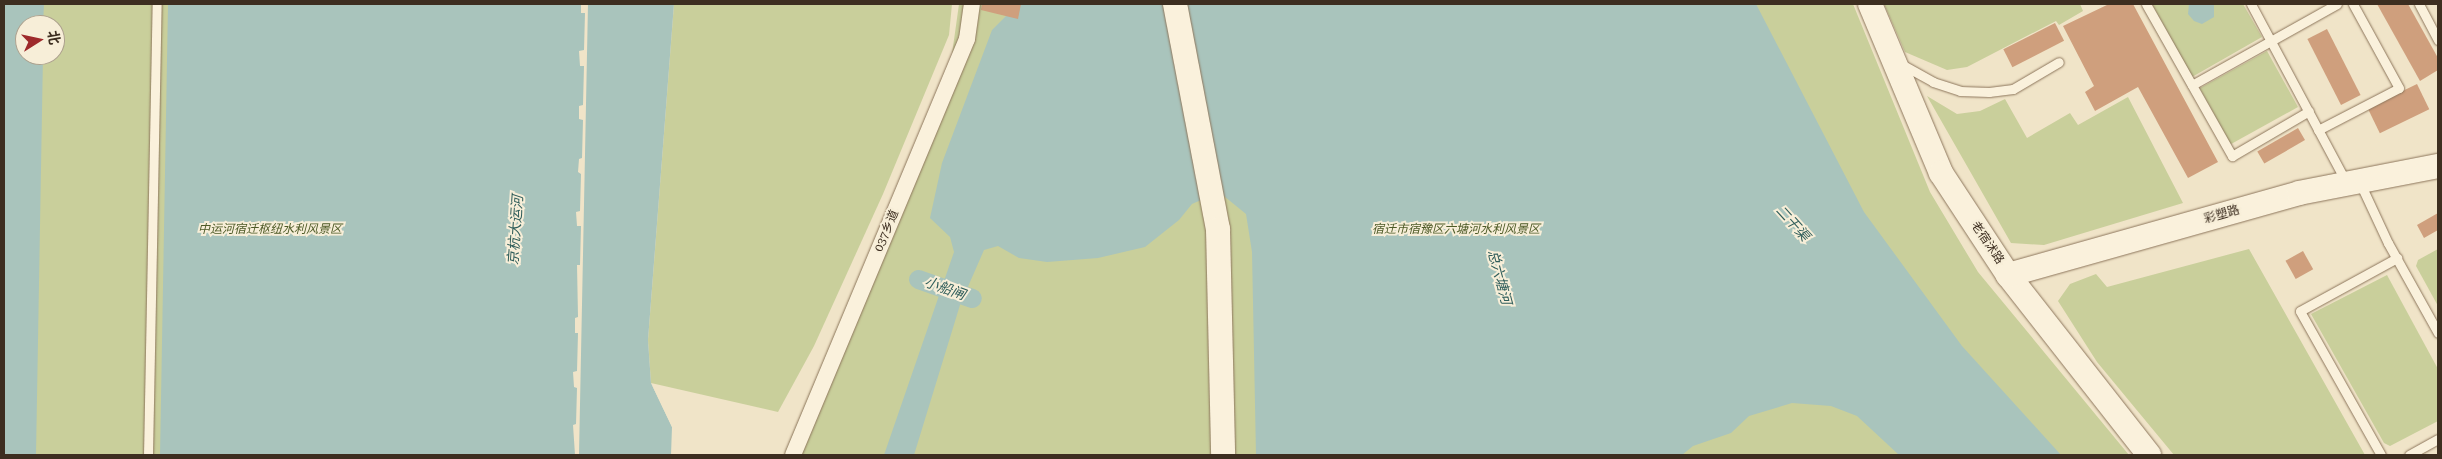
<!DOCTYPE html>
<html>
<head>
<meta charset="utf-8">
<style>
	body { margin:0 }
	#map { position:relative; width:2442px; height:459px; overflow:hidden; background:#f0e4c8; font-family:"Roboto Serif","Noto Sans SC",serif }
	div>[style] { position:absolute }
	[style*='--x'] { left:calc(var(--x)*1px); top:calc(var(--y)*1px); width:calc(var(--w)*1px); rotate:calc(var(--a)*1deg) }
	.green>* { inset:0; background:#c9cf9b; transform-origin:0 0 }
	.water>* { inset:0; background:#a9c4bc }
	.pier>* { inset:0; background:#f0e4c8 }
	.canal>* { height:19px; margin:-9.5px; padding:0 9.5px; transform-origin:9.5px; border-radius:9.5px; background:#a9c4bc }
	.building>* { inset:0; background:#cf9f7d; transform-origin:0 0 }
	.roads { filter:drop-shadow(0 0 1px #8d765c) drop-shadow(0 0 1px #8d765c) }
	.lane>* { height:9px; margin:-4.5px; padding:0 4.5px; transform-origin:4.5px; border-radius:4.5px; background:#faf1dc }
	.street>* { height:16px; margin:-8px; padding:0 8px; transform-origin:8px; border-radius:8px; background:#faf1dc }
	.secondary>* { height:24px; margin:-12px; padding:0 12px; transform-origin:12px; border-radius:12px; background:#faf1dc }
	span { translate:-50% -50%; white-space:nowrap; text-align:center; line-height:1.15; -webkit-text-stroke:4px #f7eed8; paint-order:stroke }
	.street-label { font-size:12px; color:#3d2e20 }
	.park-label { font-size:12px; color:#4d5a26; font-style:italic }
	.water-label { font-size:14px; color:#2f5d5a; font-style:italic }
	.frame { position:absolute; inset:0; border:5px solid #3d2e20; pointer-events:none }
	.north { position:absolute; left:15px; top:15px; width:50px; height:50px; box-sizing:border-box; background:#f7eed8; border:1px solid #ada18e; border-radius:50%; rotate:80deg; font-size:14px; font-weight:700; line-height:20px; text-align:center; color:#3d2e20 }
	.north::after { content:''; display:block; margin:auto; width:18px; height:22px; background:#9e2a2b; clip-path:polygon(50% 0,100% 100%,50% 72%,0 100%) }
</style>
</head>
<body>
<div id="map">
	<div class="green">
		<div style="clip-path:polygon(evenodd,4px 4px,536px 4px,525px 455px,4px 455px,4px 4px,25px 25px,55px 25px,55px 55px,25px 55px,25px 25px)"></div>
		<div style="clip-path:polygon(674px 4px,952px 4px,949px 35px,883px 194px,814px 346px,778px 412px,651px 383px,648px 340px)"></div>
		<div style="clip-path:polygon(959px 4px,1853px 4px,1930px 192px,1978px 272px,2129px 455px,784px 455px,952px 54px)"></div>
		<div style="clip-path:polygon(1884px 4px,2080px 4px,2083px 11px,2059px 25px,2056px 21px,1967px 67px,1947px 70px,1905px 52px)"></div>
		<div style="clip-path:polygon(2152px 4px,2243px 4px,2262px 37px,2192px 77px)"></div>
		<div style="left:2267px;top:51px;width:64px;height:77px;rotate:61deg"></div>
		<div style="clip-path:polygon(1927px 96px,1957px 114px,1980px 111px,2005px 99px,2027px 138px,2070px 113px,2078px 125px,2128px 97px,2183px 203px,2044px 245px,2011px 243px)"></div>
		<div style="clip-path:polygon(2249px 249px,2365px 455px,2174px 455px,2097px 362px,2058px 301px,2070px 284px,2096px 274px,2107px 287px)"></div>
		<div style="clip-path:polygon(2438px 249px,2438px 306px,2416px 266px,2418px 260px)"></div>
		<div style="clip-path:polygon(2387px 275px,2438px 369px,2438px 421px,2390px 446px,2384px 443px,2311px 314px)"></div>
	</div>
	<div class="water">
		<div style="clip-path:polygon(4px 4px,44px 4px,43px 25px,25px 25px,25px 55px,43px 55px,36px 455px,4px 455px)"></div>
		<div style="clip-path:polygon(168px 4px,674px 4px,648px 340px,651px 383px,672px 427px,671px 455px,160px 455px)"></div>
		<div style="clip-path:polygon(1012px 4px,1756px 4px,1864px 212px,1962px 346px,2061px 455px,1899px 455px,1857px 416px,1831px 406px,1792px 403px,1749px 416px,1731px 433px,1693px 446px,1682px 455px,1256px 455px,1252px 252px,1246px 214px,1219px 192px,1192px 204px,1179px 220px,1145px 247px,1098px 258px,1047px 262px,1019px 258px,998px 246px,984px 250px,960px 305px,914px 455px,884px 455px,954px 252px,950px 237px,930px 218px,942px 163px,992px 30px,1010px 12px)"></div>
		<div style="clip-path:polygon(2189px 4px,2214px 4px,2214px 17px,2202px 24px,2194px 21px,2188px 14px)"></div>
	</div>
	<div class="pier">
		<div style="clip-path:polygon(581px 4px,588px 4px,579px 455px,575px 455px,573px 425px,576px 424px,577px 388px,574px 387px,573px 372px,577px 371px,578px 333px,575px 333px,575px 318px,578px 317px,577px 265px,580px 265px,581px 226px,577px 226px,576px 212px,580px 211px,581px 174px,578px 172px,579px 159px,582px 158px,583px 120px,579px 119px,579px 106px,583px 105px,584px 66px,580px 66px,579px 51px,584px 50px,585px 13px,581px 13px)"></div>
		<div style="clip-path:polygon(651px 383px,675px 426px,674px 455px,672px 427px)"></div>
	</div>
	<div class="canal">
		<div style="--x:918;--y:279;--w:57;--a:19.4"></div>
	</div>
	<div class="building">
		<div style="clip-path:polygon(982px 4px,1021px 4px,1018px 19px,981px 10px)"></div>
		<div style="clip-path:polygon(2109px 4px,2133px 4px,2218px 162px,2188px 178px,2138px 87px,2095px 111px,2085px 92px,2094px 86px,2063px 26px)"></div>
		<div style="clip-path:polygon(2377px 4px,2408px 4px,2438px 58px,2438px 70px,2420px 81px)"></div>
		<div style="left:2055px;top:23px;width:20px;height:58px;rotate:63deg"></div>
		<div style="left:2327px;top:29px;width:74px;height:22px;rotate:63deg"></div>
		<div style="left:2417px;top:84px;width:28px;height:55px;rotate:64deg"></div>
		<div style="left:2298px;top:128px;width:14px;height:47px;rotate:60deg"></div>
		<div style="clip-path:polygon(2438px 213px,2438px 230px,2424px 238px,2417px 225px)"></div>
		<div style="left:2303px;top:251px;width:21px;height:20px;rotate:61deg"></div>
	</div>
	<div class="roads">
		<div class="lane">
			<div style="--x:2146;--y:4;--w:175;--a:60.5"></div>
			<div style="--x:2232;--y:156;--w:89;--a:-30.3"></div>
			<div style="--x:2251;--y:4;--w:202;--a:61.9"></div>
			<div style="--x:2419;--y:4;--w:41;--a:62.2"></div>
			<div style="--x:1901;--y:64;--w:37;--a:29"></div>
			<div style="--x:1933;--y:82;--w:28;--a:18"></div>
			<div style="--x:1960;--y:91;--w:29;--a:2"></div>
			<div style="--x:1989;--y:92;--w:24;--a:-7"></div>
			<div style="--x:2013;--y:89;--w:53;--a:-30.4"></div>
			<div style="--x:2192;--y:85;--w:166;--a:-29.2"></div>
			<div style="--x:2318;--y:130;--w:91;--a:-27.4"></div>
			<div style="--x:2399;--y:88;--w:96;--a:-118.7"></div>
			<div style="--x:2360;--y:183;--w:66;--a:65"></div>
			<div style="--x:2388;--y:243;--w:103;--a:60.9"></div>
			<div style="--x:148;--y:455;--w:451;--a:-88.9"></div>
			<div style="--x:2381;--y:455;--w:165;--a:-119.4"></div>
			<div style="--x:2300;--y:311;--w:111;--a:-28.7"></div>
			<div style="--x:2409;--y:455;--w:33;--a:-29"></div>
		</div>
		<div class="street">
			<div style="--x:793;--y:455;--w:451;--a:-67.3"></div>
			<div style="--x:967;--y:39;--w:35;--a:-82"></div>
		</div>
		<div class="secondary">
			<div style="--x:1175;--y:4;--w:229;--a:79.2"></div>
			<div style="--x:1218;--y:229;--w:226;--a:88.7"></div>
			<div style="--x:1870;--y:4;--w:183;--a:67.2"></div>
			<div style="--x:1941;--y:173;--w:122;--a:56.7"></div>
			<div style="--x:2008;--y:275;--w:229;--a:51.9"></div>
			<div style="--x:2008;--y:275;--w:302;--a:-15.7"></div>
			<div style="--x:2299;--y:193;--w:142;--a:-11"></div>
		</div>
	</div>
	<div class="street-label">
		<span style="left:2222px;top:215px;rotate:-16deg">彩塑路</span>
		<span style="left:887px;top:231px;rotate:-67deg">037乡道</span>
		<span style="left:1987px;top:243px;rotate:56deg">老宿沭路</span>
	</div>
	<div class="park-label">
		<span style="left:270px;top:230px">中运河宿迁枢纽水利风景区</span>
		<span style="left:1456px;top:230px">宿迁市宿豫区六塘河水利风景区</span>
	</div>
	<div class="water-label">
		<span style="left:1793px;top:223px;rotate:48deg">二干渠</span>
		<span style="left:515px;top:230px;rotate:-86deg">京杭大运河</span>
		<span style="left:1500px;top:277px;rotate:75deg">总六塘河</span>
		<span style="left:945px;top:288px;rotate:20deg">小船闸</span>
	</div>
	<div class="frame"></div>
	<div class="north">北</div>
</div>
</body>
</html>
